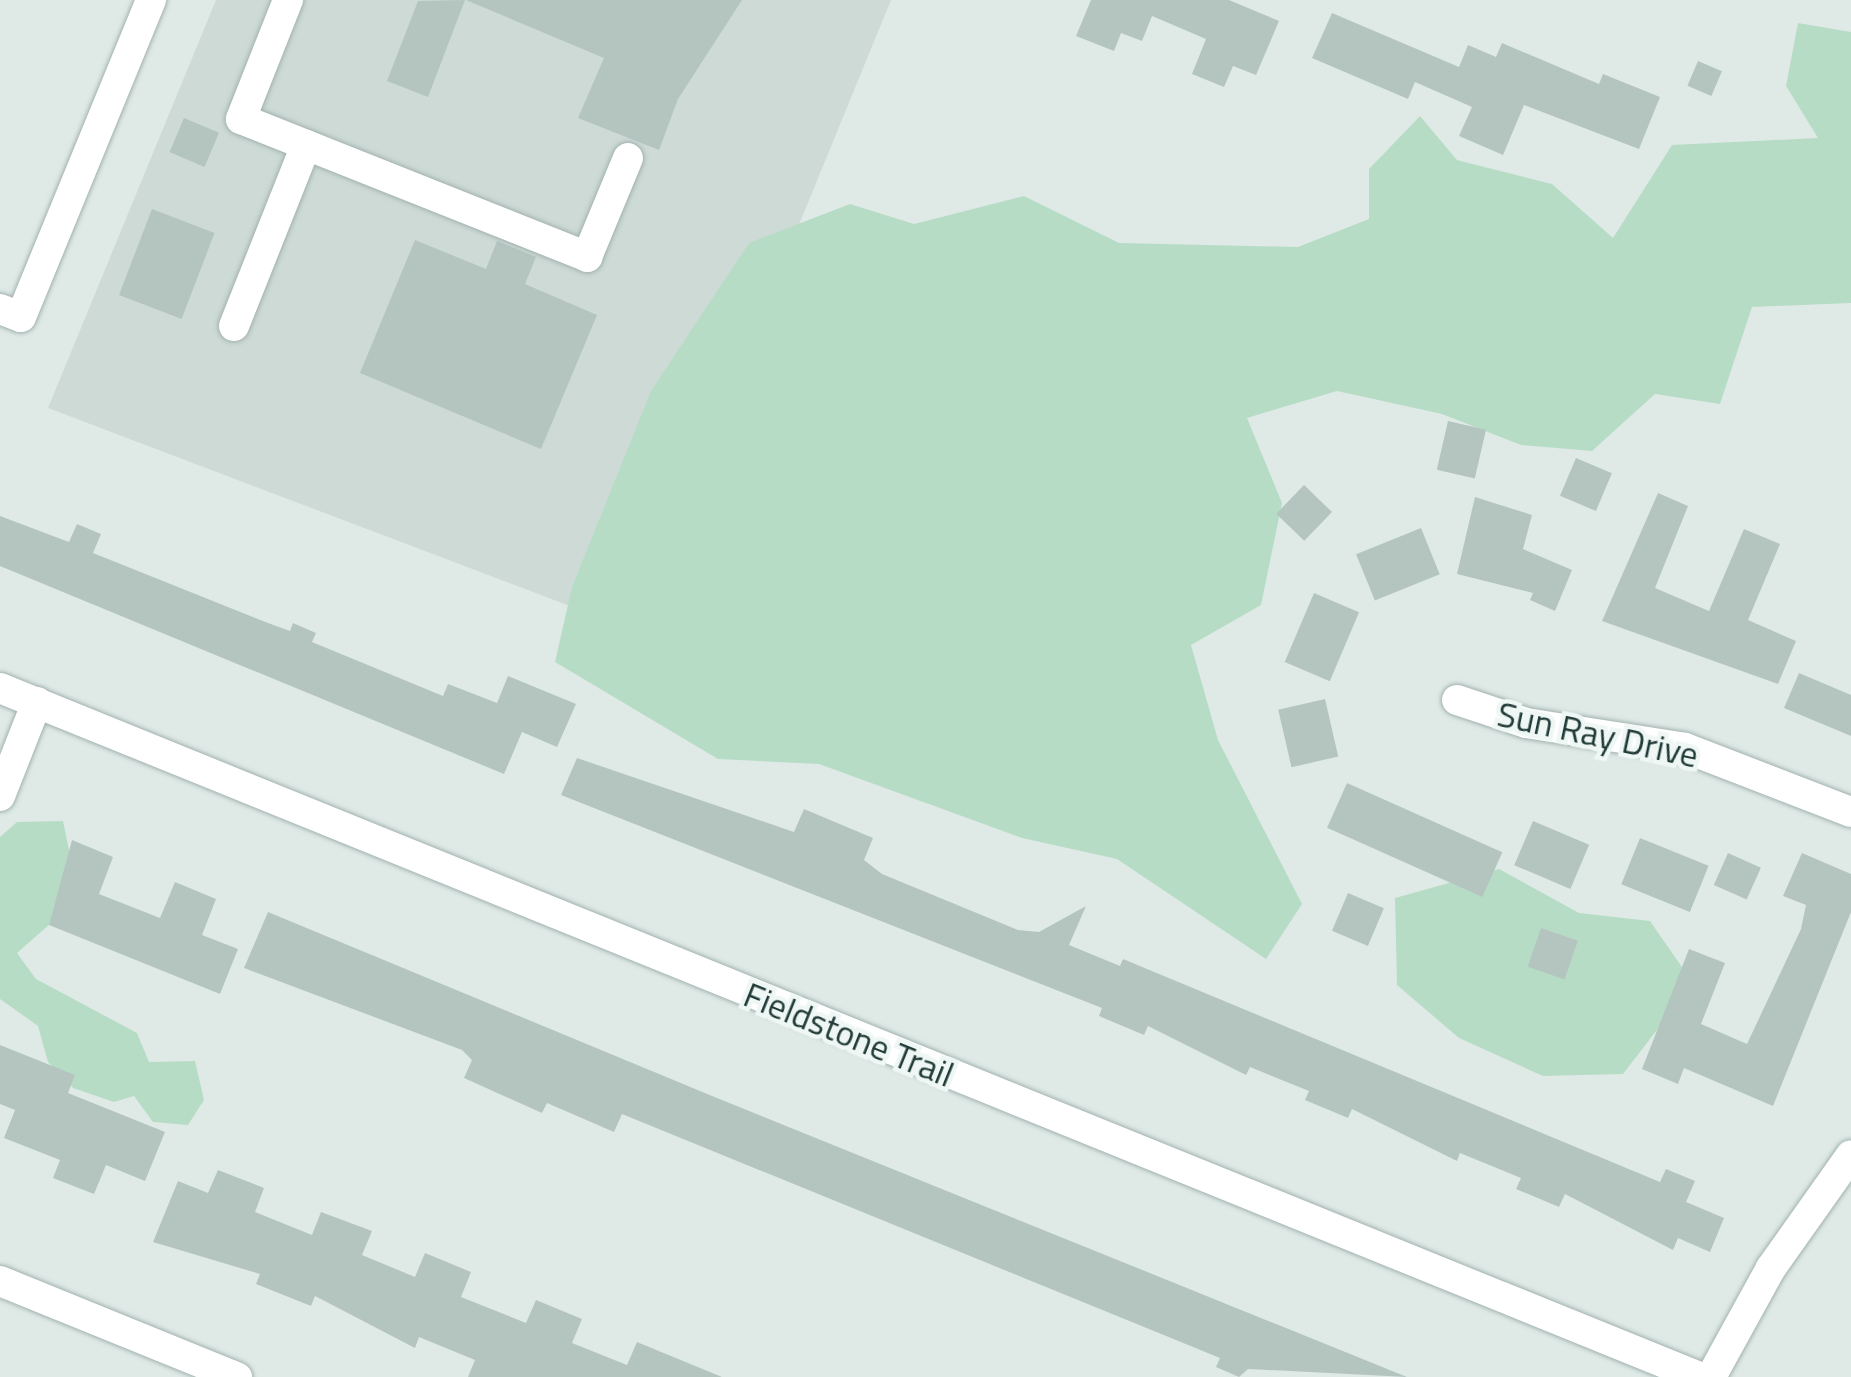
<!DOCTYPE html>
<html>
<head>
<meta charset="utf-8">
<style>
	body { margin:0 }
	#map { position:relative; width:1851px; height:1377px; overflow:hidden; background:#dfeae7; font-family:"Titillium Web",sans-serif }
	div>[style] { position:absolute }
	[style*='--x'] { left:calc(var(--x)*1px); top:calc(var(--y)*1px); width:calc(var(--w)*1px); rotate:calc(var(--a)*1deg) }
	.built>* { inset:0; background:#cddad6 }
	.green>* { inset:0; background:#b7dcc6 }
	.building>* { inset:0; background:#b4c5c0; transform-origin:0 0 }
	.roads { filter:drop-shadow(0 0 2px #a2b2af) drop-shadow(0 0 2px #a2b2af) }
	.minor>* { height:30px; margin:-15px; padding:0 15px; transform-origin:15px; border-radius:15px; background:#fff }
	span { translate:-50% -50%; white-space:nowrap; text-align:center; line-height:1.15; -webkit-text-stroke:9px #eff7f4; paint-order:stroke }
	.street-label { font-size:35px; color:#203a37 }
</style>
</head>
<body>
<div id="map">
	<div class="built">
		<div style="clip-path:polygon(216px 0,891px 0,633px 630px,48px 408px)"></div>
	</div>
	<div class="green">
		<div style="clip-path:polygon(1798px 23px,1851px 32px,1851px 303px,1752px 307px,1720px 404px,1655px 394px,1592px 451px,1521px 445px,1442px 414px,1337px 391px,1247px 418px,1282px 503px,1261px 605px,1191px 645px,1218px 740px,1302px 904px,1266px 959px,1117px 859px,1022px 838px,819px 764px,718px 759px,555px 662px,572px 587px,651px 391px,749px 243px,850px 204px,914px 224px,1024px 196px,1119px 243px,1298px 247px,1369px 219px,1369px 169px,1420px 116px,1457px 160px,1552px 184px,1613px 238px,1672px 145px,1818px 138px,1786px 86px)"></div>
		<div style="clip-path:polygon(63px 821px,74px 874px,51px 923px,17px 953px,36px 979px,137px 1033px,149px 1062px,195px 1061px,204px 1100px,188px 1125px,153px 1122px,134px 1096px,114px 1102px,73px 1088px,48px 1062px,38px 1026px,0 999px,0 837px,17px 822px)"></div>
		<div style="clip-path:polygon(1499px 869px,1579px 913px,1650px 921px,1693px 983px,1623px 1074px,1543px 1076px,1459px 1038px,1397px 985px,1395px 898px)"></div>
	</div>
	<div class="building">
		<div style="clip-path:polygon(465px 0,428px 97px,387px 81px,418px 1px)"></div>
		<div style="clip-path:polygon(466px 0,742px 0,678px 99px,659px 150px,578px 118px,604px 58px)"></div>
		<div style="clip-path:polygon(1091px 0,1229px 0,1279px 21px,1256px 75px,1233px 66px,1224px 87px,1192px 74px,1206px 39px,1152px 16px,1142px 41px,1121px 33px,1114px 51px,1076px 36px)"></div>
		<div style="clip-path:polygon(1332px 13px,1459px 67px,1468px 45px,1496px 57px,1502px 43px,1599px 84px,1603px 74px,1660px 97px,1639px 149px,1524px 105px,1503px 155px,1459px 136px,1472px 107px,1415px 82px,1408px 99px,1312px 58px)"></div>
		<div style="left:1698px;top:61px;width:26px;height:27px;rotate:23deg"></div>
		<div style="left:184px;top:118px;width:38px;height:37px;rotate:23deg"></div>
		<div style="left:152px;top:209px;width:67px;height:92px;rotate:21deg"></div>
		<div style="clip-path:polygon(415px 240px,486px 269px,497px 241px,536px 257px,525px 284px,597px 315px,541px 449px,360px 373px)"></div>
		<div style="left:1448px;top:421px;width:39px;height:50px;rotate:13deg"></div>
		<div style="left:1576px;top:458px;width:39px;height:41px;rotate:23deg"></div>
		<div style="left:1304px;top:485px;width:39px;height:40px;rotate:44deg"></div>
		<div style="clip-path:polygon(1658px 493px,1688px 506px,1655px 588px,1709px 611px,1744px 529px,1780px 544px,1748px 620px,1796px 641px,1778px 684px,1602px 621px)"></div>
		<div style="clip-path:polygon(1475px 497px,1532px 515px,1523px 549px,1572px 570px,1555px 611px,1530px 600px,1533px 593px,1457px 574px)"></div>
		<div style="clip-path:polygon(0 516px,69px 542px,77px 524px,101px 534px,93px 553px,268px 623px,290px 631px,293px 623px,316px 633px,312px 642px,443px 696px,448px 684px,497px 703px,508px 676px,576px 704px,557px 747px,522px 732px,504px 774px,0 566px)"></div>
		<div style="left:1421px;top:528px;width:50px;height:70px;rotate:68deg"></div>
		<div style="left:1314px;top:593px;width:49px;height:75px;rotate:23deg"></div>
		<div style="clip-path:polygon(1799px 673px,1851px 695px,1851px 736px,1784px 708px)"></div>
		<div style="left:1325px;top:699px;width:59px;height:48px;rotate:77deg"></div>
		<div style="clip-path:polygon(577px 758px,794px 832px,804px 809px,873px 838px,864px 860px,882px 874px,1018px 930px,1039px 932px,1086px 906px,1069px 945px,1120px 966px,1123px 959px,1660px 1182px,1666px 1169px,1695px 1181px,1686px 1202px,1724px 1218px,1710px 1252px,1678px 1238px,1673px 1250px,1565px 1194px,1559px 1207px,1516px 1189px,1521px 1178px,1460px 1153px,1457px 1161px,1352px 1109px,1348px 1118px,1305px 1100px,1309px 1091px,1250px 1067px,1246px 1075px,1148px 1026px,1144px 1035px,1099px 1016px,1102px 1008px,561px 795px)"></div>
		<div style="left:1347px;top:783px;width:170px;height:49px;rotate:24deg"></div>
		<div style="left:1533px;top:821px;width:61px;height:48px;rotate:23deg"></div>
		<div style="left:1640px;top:838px;width:74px;height:50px;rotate:22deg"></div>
		<div style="clip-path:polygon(72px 840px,113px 857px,99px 894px,160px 918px,175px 882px,216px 899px,202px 935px,238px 949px,220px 994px,49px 925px)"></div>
		<div style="left:1728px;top:853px;width:36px;height:35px;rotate:24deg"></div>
		<div style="clip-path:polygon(1802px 853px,1851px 874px,1851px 912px,1773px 1106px,1684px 1068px,1678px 1084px,1642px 1069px,1689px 949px,1725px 963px,1701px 1024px,1747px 1044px,1801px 929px,1806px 905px,1783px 896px)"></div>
		<div style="left:1348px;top:893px;width:39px;height:41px;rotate:23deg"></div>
		<div style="clip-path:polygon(268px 912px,717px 1098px,1407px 1377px,1248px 1369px,1239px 1377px,1216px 1367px,1220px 1358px,622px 1114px,614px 1132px,547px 1103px,542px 1113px,464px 1078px,472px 1060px,462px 1050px,244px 968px)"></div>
		<div style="left:1541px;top:928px;width:39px;height:41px;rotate:19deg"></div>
		<div style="clip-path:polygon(0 1045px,75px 1075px,68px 1093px,165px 1132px,145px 1181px,106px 1165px,94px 1194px,53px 1178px,60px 1160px,4px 1138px,15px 1110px,0 1104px)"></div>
		<div style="clip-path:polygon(218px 1170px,264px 1188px,255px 1212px,312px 1235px,321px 1212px,372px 1231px,362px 1255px,415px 1277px,425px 1253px,471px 1272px,461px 1297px,526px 1323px,536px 1300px,582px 1319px,572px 1343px,627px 1365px,637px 1342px,722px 1377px,468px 1377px,475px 1360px,419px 1337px,415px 1348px,315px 1296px,311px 1306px,256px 1284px,260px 1274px,153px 1242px,178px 1181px,208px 1193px)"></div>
	</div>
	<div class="roads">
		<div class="minor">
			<div style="--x:288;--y:0;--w:128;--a:111.6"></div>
			<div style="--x:241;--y:119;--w:373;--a:21.7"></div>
			<div style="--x:587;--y:257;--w:107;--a:-67.5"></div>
			<div style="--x:0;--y:309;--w:22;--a:21"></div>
			<div style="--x:21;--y:317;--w:343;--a:-67.7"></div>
			<div style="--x:234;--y:326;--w:195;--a:-68.3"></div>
			<div style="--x:0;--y:688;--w:1833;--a:22.07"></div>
			<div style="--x:1457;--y:700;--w:73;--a:18.4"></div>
			<div style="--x:1526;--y:723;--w:161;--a:8.9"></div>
			<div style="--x:1685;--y:748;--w:178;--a:21.1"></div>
			<div style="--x:0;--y:796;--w:101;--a:-68.5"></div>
			<div style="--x:0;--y:1281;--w:256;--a:22.1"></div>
			<div style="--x:1711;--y:1377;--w:124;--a:-61.2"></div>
			<div style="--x:1771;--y:1268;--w:138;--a:-54.7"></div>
		</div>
	</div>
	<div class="street-label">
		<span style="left:1598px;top:734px;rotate:12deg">Sun Ray Drive</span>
		<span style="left:849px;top:1034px;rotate:22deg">Fieldstone Trail</span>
	</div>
</div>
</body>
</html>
